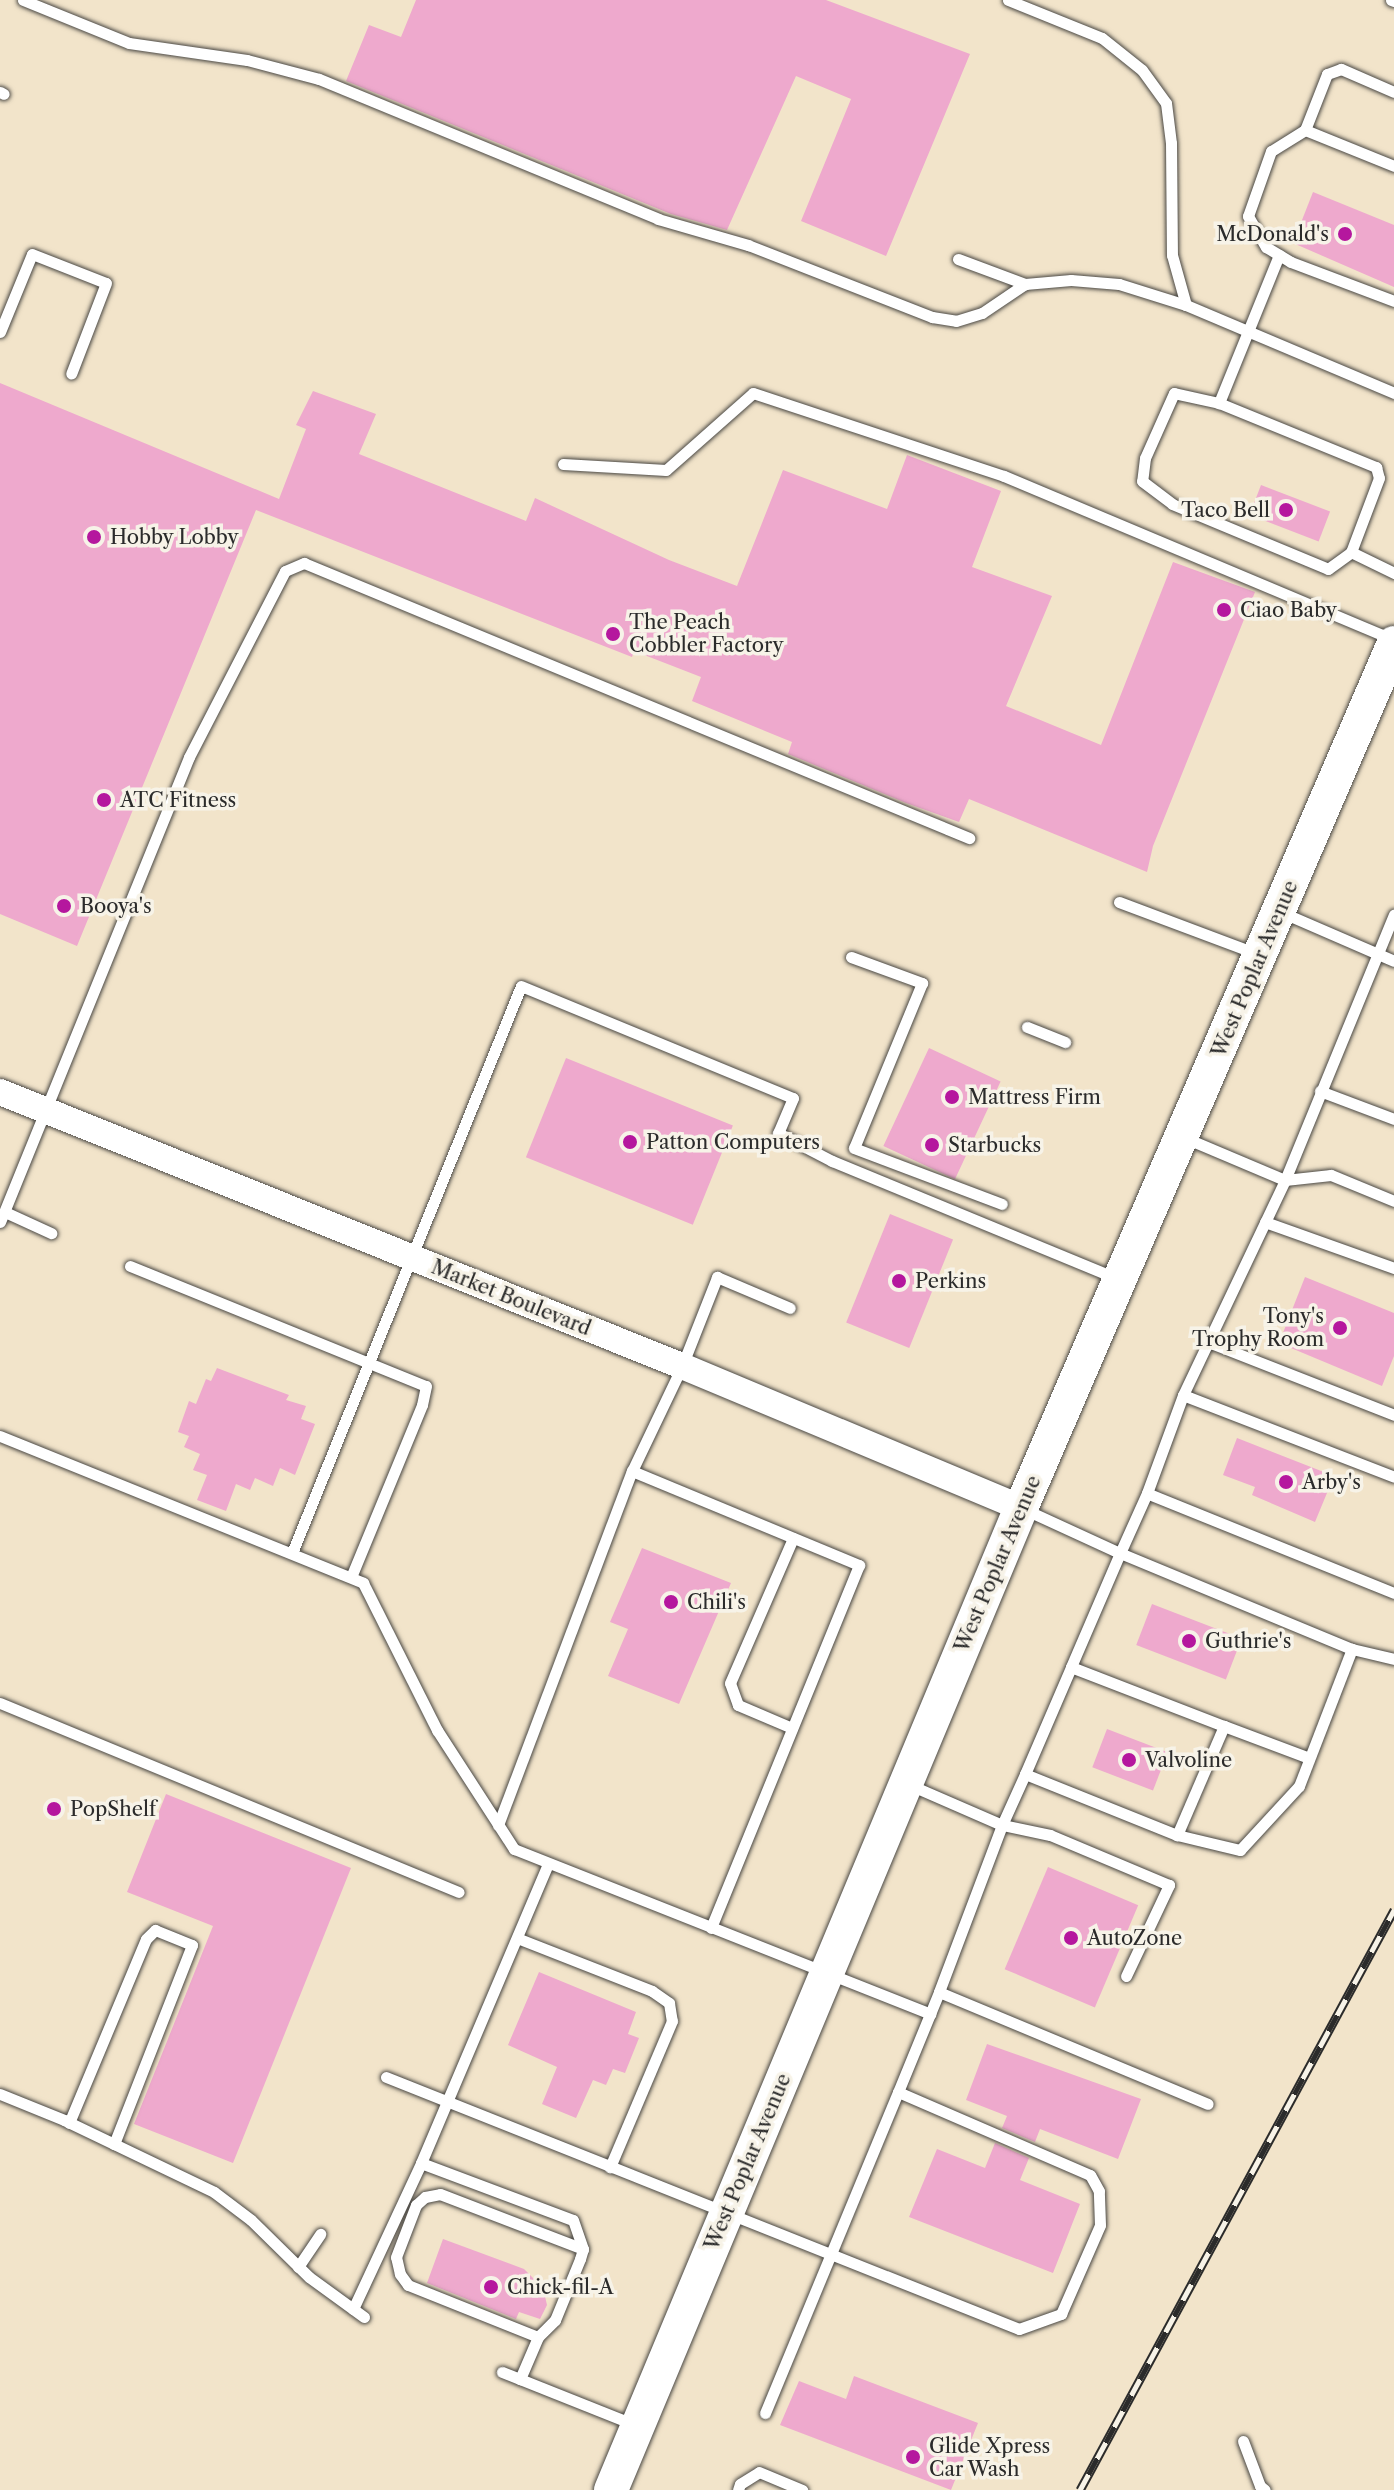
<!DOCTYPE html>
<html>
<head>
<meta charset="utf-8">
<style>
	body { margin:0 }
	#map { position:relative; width:1394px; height:2490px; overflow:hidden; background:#f2e4ca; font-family:"Libre Caslon Text",serif }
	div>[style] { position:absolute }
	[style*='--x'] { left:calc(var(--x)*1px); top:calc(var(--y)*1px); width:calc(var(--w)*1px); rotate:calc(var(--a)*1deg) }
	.building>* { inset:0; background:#eea9cd; transform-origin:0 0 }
	.roads { filter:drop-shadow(0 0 2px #494743) drop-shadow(0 0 2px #494743) }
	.service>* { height:11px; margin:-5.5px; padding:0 5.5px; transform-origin:5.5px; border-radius:5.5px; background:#fff }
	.tertiary>* { height:26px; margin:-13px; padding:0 13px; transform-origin:13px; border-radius:13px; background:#fff }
	.primary>* { height:34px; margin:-17px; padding:0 17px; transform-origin:17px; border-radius:17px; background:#fff }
	.rail>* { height:9px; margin-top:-4.5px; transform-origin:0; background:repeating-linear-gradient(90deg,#f7f3e8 0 18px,#2b2b2b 0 36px); box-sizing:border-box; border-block:2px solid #2b2b2b }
	.dots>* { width:22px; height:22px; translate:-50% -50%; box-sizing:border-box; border:4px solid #f7f3e8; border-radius:50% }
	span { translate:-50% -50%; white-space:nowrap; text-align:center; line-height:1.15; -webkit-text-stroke:7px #f7f3e8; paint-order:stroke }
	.poi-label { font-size:20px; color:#2b2b2b }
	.right { translate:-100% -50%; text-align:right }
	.left { translate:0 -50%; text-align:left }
	.street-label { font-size:20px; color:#2b2b2b }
</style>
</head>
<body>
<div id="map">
	<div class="building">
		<div style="clip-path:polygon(416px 0,826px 0,970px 54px,886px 256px,801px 221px,851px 99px,796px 76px,727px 230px,671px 214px,346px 81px,369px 25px,401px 37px)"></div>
		<div style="clip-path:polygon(1313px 192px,1394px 225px,1394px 287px,1293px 243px)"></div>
		<div style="clip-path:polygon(0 383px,279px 499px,306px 429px,296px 425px,313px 391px,376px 414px,359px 454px,526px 521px,535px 498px,669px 560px,737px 586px,783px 470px,887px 509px,907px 455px,1001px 491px,972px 567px,1052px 596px,1006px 706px,1101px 745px,1173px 562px,1255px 592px,1153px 846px,1147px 872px,969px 799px,959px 822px,906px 803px,788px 754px,792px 742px,692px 701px,701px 677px,634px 651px,632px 657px,256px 510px,77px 946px,0 914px)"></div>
		<div style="left:1261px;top:485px;width:74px;height:32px;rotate:21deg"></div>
		<div style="left:929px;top:1048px;width:79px;height:108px;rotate:25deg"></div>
		<div style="left:566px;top:1058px;width:180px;height:107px;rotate:22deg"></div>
		<div style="left:890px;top:1214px;width:68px;height:117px;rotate:22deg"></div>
		<div style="clip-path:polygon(1305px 1277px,1394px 1313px,1394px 1356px,1382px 1386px,1279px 1343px)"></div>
		<div style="clip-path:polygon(217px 1368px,289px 1395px,286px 1400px,306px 1406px,301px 1419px,315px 1424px,295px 1475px,280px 1468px,273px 1486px,255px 1478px,250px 1490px,236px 1484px,226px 1511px,197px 1500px,207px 1475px,193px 1470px,200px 1454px,184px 1447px,189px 1436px,178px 1432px,189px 1401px,196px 1404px,206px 1379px,211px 1381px)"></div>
		<div style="clip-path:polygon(1237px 1438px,1334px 1476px,1315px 1522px,1252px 1495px,1255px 1487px,1223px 1475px)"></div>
		<div style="clip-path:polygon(642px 1548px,731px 1583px,679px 1704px,608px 1676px,628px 1629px,610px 1622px)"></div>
		<div style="left:1152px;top:1604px;width:96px;height:44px;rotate:21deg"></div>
		<div style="left:1107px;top:1729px;width:65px;height:41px;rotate:21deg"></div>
		<div style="clip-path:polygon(166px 1794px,351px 1868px,233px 2163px,134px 2124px,213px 1926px,127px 1892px)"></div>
		<div style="left:1048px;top:1867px;width:98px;height:111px;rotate:23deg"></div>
		<div style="clip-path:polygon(539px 1972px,636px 2012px,628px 2034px,639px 2038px,625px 2073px,613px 2069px,606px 2085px,593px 2080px,576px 2118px,542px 2104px,557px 2067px,508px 2045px)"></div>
		<div style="clip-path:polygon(987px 2044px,1141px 2099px,1118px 2159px,1040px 2129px,1035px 2142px,1002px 2128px,1007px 2116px,966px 2100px)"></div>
		<div style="clip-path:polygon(995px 2143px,1029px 2158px,1020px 2180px,1080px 2204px,1053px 2273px,909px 2217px,937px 2149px,985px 2168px)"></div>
		<div style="clip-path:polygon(443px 2239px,524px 2269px,543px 2288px,547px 2305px,540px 2319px,519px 2312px,516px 2319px,427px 2283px)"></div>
		<div style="clip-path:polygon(854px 2376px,978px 2423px,951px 2490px,780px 2425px,799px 2381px,846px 2399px)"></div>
	</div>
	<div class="roads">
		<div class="service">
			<div style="--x:23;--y:0;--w:114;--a:22.1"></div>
			<div style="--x:129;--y:43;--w:119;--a:8.2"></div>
			<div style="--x:247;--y:60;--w:74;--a:14.8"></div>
			<div style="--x:319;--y:79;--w:367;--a:22.4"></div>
			<div style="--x:658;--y:219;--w:94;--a:16.1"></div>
			<div style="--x:748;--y:245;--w:198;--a:21.4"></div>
			<div style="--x:932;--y:317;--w:24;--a:9"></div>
			<div style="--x:956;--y:321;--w:27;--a:-17"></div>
			<div style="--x:982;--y:313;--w:52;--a:-34"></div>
			<div style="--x:1025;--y:284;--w:46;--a:-5"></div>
			<div style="--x:1071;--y:280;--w:48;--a:4.8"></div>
			<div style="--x:1119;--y:284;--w:70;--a:17.4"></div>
			<div style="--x:1008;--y:0;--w:101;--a:22"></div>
			<div style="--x:1102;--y:38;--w:51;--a:38.7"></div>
			<div style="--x:1142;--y:70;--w:41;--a:54"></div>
			<div style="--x:1166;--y:103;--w:40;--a:82.9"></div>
			<div style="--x:1171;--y:143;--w:112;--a:89.5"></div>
			<div style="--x:1172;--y:255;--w:52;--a:74.4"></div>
			<div style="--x:1186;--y:305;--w:226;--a:22.9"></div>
			<div style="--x:1391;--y:0;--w:3;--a:18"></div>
			<div style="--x:0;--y:92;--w:4;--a:27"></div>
			<div style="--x:1394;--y:92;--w:58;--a:-156.5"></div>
			<div style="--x:1341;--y:69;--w:15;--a:160"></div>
			<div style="--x:1327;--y:74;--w:60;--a:111.4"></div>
			<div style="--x:1305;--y:130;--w:40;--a:148"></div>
			<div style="--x:1271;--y:151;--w:69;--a:109.5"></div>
			<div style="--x:1248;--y:216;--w:36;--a:60"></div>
			<div style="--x:1266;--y:247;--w:29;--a:31"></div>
			<div style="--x:1291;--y:262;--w:110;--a:20.7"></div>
			<div style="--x:1305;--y:130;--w:96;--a:22"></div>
			<div style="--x:1279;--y:255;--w:160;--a:112.1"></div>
			<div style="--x:1219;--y:403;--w:170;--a:22.2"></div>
			<div style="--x:1376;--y:467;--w:11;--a:75"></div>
			<div style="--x:1379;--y:478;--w:79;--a:110.7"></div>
			<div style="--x:1351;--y:552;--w:48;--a:26"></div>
			<div style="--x:958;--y:259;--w:72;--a:20.5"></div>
			<div style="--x:0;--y:332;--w:84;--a:-67.7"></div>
			<div style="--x:32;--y:254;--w:79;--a:21.4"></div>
			<div style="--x:106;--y:283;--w:97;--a:111"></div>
			<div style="--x:1219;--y:403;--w:46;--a:-167.5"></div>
			<div style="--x:1174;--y:393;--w:71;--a:114"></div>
			<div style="--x:1145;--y:458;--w:23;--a:97"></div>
			<div style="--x:1142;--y:481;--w:38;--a:37"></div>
			<div style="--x:1172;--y:504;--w:169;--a:22.6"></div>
			<div style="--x:1328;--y:569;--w:29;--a:-36"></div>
			<div style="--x:563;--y:464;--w:103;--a:3.3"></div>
			<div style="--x:666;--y:470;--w:116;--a:-41.5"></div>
			<div style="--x:753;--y:393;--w:264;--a:18.3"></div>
			<div style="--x:1004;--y:476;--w:423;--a:22.8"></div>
			<div style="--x:1119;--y:902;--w:147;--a:20.6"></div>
			<div style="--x:1281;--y:912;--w:123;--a:23.4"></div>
			<div style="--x:851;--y:957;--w:76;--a:20.1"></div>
			<div style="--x:922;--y:983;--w:178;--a:112.4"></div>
			<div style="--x:854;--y:1148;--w:158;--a:20.7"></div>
			<div style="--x:1027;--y:1027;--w:41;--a:21.5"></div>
			<div style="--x:1320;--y:1091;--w:79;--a:20.7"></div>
			<div style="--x:1183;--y:1137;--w:111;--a:22.9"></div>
			<div style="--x:1285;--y:1180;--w:287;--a:-67.7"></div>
			<div style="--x:5;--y:1212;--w:51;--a:24.5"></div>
			<div style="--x:0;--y:1222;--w:502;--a:-67.88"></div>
			<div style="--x:189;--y:757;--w:209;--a:-62.7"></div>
			<div style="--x:285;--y:571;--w:21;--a:-23"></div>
			<div style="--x:304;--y:563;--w:720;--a:22.47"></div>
			<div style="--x:1265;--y:1222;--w:137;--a:19.6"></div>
			<div style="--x:130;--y:1266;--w:319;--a:22.1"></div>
			<div style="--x:426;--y:1386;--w:19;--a:102"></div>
			<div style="--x:422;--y:1405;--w:186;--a:112.4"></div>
			<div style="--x:1208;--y:1342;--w:200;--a:21.4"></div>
			<div style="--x:1183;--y:1395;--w:226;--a:21.2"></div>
			<div style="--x:0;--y:1436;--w:392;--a:22"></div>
			<div style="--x:363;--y:1583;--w:165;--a:63.3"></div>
			<div style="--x:437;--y:1730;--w:142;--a:57.1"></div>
			<div style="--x:514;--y:1849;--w:448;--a:21.6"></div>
			<div style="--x:632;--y:1471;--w:246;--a:22.5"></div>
			<div style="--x:859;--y:1565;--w:392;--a:112.2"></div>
			<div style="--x:1147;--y:1493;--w:104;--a:-69.8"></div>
			<div style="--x:1183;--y:1395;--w:238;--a:-64.6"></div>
			<div style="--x:1285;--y:1180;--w:46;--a:-6.2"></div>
			<div style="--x:1331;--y:1175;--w:68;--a:22.4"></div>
			<div style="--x:1026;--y:1510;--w:103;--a:24.6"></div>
			<div style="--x:1120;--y:1553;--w:124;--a:113.3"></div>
			<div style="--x:292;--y:1553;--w:611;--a:-68.01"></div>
			<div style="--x:521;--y:986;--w:294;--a:22.4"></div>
			<div style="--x:793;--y:1098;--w:38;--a:113"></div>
			<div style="--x:778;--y:1133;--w:61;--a:27.4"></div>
			<div style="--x:832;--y:1161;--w:307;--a:22.4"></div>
			<div style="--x:1394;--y:1593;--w:266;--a:-158"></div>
			<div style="--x:1147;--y:1493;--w:66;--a:114.2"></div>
			<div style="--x:1120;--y:1553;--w:251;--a:22.5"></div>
			<div style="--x:1352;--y:1649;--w:43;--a:13.4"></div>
			<div style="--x:0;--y:1703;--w:496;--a:22.4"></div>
			<div style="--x:1224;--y:1726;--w:91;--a:20.6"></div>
			<div style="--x:792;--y:1728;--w:59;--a:-156.9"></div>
			<div style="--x:738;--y:1705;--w:23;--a:-110"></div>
			<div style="--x:730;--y:1683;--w:158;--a:-66.5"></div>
			<div style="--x:1025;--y:1774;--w:116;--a:-66.7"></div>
			<div style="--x:1071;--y:1667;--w:164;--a:21.1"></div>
			<div style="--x:1224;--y:1726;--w:119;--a:113.3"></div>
			<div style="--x:910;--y:1785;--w:100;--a:23.5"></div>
			<div style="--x:1002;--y:1825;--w:178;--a:110.7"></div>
			<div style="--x:498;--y:1825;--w:379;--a:-69.3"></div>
			<div style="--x:632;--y:1471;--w:116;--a:-64.5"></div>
			<div style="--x:682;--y:1366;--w:96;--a:-68.5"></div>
			<div style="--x:717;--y:1277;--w:79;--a:23"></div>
			<div style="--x:517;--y:1938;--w:145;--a:21.4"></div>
			<div style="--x:652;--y:1991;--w:21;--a:35"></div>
			<div style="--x:669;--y:2003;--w:18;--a:81"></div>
			<div style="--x:672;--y:2021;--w:159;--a:113"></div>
			<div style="--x:1126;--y:1976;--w:101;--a:-64.7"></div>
			<div style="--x:1169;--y:1885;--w:129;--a:-157.2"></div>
			<div style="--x:1050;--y:1835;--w:49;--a:-168.2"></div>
			<div style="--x:1002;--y:1825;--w:56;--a:-65.7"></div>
			<div style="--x:1025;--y:1774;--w:164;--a:21.9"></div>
			<div style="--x:1177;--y:1835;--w:65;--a:13.4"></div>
			<div style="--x:1240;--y:1850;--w:87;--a:-47.3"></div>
			<div style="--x:1299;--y:1786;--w:147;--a:-68.9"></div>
			<div style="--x:386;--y:2077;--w:681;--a:21.71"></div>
			<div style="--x:1019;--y:2329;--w:45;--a:-19.7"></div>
			<div style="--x:1061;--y:2314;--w:97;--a:-66.3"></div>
			<div style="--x:1100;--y:2225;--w:34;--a:-92"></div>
			<div style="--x:1099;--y:2191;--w:18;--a:-119"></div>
			<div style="--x:1090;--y:2175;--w:209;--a:-156.6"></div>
			<div style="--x:898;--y:2092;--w:108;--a:-67.7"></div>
			<div style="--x:939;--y:1992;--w:291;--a:22.6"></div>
			<div style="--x:0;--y:2094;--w:69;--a:22.1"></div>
			<div style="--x:64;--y:2120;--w:166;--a:25.6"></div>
			<div style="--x:214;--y:2192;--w:46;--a:37.1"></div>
			<div style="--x:251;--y:2220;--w:81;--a:44.5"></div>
			<div style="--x:309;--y:2277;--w:68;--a:36"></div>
			<div style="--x:69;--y:2123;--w:199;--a:-67.3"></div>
			<div style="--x:146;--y:1939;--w:13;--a:-45"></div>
			<div style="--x:155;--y:1930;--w:40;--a:22"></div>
			<div style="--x:192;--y:1945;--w:214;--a:111.4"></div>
			<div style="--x:421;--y:2163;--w:162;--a:20.6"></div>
			<div style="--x:573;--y:2220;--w:31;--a:71"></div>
			<div style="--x:583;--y:2249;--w:10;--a:107"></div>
			<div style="--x:580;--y:2259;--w:66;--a:112.3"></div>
			<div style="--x:555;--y:2320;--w:24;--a:135"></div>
			<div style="--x:538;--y:2337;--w:46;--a:113.2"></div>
			<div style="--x:298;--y:2267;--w:40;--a:-56"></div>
			<div style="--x:353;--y:2309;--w:161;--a:-65"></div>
			<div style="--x:421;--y:2163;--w:325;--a:-67"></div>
			<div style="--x:538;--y:2337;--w:140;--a:-158.2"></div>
			<div style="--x:408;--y:2285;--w:14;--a:-126"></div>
			<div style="--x:400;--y:2274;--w:17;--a:-103"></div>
			<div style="--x:396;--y:2257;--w:56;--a:-69"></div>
			<div style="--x:416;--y:2205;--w:12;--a:-42"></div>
			<div style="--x:425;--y:2197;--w:15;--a:-11"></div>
			<div style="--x:440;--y:2194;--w:153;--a:21"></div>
			<div style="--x:502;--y:2372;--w:143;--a:21.7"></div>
			<div style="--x:765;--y:2413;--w:347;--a:-67.5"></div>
			<div style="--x:1243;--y:2441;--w:48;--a:69.3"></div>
			<div style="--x:1260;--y:2486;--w:6;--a:39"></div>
			<div style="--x:738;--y:2490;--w:6;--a:-72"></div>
			<div style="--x:740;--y:2484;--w:22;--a:-32"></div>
			<div style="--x:759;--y:2472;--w:47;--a:22.7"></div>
		</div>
		<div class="tertiary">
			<div style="--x:0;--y:1092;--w:735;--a:21.89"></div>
			<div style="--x:682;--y:1366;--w:368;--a:22.7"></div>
		</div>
		<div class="primary">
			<div style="--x:611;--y:2490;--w:1064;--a:-67.34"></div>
			<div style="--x:1021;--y:1508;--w:942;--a:-66.67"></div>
		</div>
	</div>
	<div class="rail">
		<div style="--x:1080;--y:2490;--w:660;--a:-61.57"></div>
	</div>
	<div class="dots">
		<div style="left:1345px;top:234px;background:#b5179e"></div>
		<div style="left:1286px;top:510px;background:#b5179e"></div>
		<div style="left:94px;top:537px;background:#b5179e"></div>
		<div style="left:1224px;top:610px;background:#b5179e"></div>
		<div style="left:613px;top:634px;background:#b5179e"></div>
		<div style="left:104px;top:800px;background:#b5179e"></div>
		<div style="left:64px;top:906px;background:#b5179e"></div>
		<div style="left:952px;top:1097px;background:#b5179e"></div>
		<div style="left:630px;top:1142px;background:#b5179e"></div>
		<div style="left:932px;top:1145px;background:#b5179e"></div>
		<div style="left:899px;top:1281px;background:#b5179e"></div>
		<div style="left:1340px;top:1328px;background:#b5179e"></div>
		<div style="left:1286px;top:1482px;background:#b5179e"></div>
		<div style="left:671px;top:1602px;background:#b5179e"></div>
		<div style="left:1189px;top:1641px;background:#b5179e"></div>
		<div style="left:1129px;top:1760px;background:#b5179e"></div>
		<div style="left:54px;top:1809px;background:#b5179e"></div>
		<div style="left:1071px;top:1938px;background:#b5179e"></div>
		<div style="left:491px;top:2287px;background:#b5179e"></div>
		<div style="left:913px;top:2457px;background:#b5179e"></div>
	</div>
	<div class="poi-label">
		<span class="right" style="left:1329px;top:234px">McDonald's</span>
		<span class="right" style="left:1270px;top:510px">Taco Bell</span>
		<span class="left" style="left:110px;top:537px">Hobby Lobby</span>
		<span class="left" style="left:1240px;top:610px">Ciao Baby</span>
		<span class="left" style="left:629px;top:634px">The Peach<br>Cobbler Factory</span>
		<span class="left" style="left:120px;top:800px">ATC Fitness</span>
		<span class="left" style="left:80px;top:906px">Booya's</span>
		<span class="left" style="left:968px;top:1097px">Mattress Firm</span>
		<span class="left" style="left:646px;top:1142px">Patton Computers</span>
		<span class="left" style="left:948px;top:1145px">Starbucks</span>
		<span class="left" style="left:915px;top:1281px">Perkins</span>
		<span class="right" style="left:1324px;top:1328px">Tony's<br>Trophy Room</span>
		<span class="left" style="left:1302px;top:1482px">Arby's</span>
		<span class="left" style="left:687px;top:1602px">Chili's</span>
		<span class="left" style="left:1205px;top:1641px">Guthrie's</span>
		<span class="left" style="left:1145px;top:1760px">Valvoline</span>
		<span class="left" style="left:70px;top:1809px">PopShelf</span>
		<span class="left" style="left:1087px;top:1938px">AutoZone</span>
		<span class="left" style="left:507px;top:2287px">Chick-fil-A</span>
		<span class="left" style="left:929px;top:2458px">Glide Xpress<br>Car Wash</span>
	</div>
	<div class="street-label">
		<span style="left:1255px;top:969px;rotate:-67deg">West Poplar Avenue</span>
		<span style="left:511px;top:1298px;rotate:22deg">Market Boulevard</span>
		<span style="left:998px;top:1564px;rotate:-67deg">West Poplar Avenue</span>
		<span style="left:748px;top:2162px;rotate:-67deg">West Poplar Avenue</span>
	</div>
</div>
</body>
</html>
